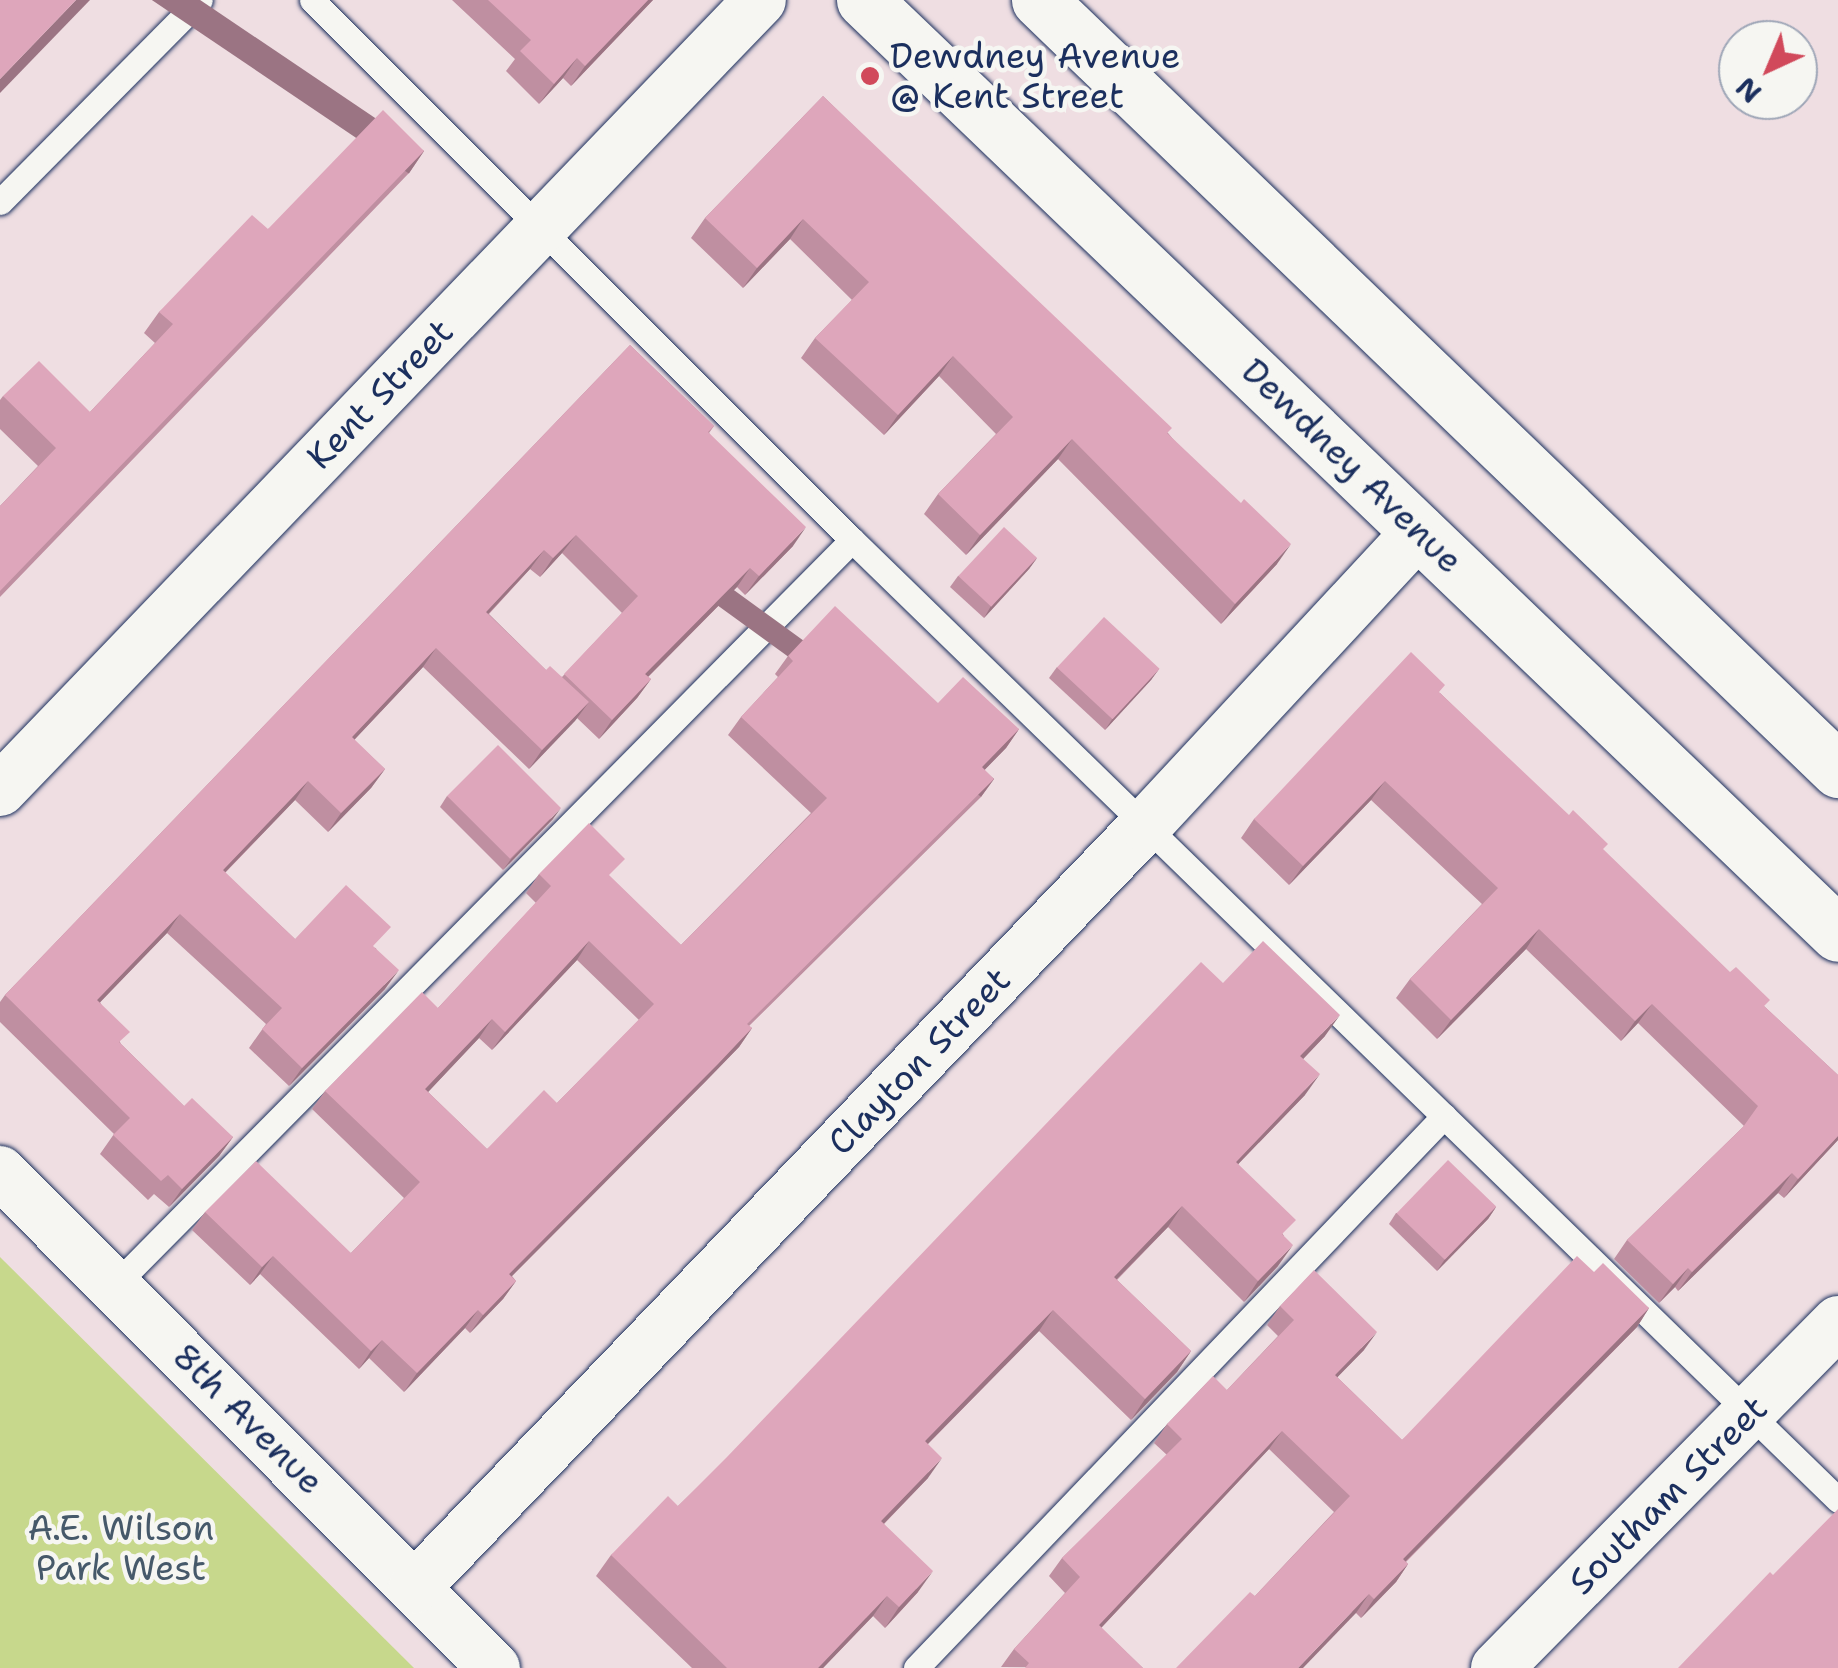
<!DOCTYPE html>
<html>
<head>
<meta charset="utf-8">
<style>
	body { margin:0 }
	#map { position:relative; width:1838px; height:1668px; overflow:hidden; background:#efdee2; font-family:"Shantell Sans",sans-serif }
	div>[style] { position:absolute }
	[style*='--x'] { left:calc(var(--x)*1px); top:calc(var(--y)*1px); width:calc(var(--w)*1px); rotate:calc(var(--a)*1deg) }
	.green>* { inset:0; background:#c7d88c }
	.roads { filter:drop-shadow(0 0 2px #1b2f5e) drop-shadow(0 0 2px #1b2f5e) }
	.service>* { height:25px; margin:-12.5px; padding:0 12.5px; transform-origin:12.5px; border-radius:12.5px; background:#f6f6f2 }
	.minor>* { height:52px; margin:-26px; padding:0 26px; transform-origin:26px; border-radius:26px; background:#f6f6f2 }
	.secondary>* { height:55px; margin:-27.5px; padding:0 27.5px; transform-origin:27.5px; border-radius:27.5px; background:#f6f6f2 }
	.wall>* { inset:0; background:#bf8fa1 }
	.shaded-wall>* { inset:0; background:#9b7483; transform-origin:0 0 }
	.building>* { inset:0; background:#dea6bb; transform-origin:0 0 }
	.dots>* { width:28px; height:28px; translate:-50% -50%; box-sizing:border-box; border:5px solid #f6f6f2; border-radius:50% }
	span { translate:-50% -50%; white-space:nowrap; text-align:center; line-height:1.15; -webkit-text-stroke:9px #f6f6f2; paint-order:stroke }
	.poi-label { font-size:35px; color:#1b2f5e }
	.left { translate:0 -50%; text-align:left }
	.street-label { font-size:35px; color:#1b2f5e }
	.park-label { font-size:35px; color:#46596a }
	.north { position:absolute; left:1718px; top:20px; width:100px; height:100px; box-sizing:border-box; background:#f6f6f2; border:2px solid #9ea6b7; border-radius:50%; rotate:224deg; font-size:28px; font-weight:700; line-height:40px; text-align:center; color:#1b2f5e }
	.north::after { content:''; display:block; margin:auto; width:35px; height:45px; background:#d1495b; clip-path:polygon(50% 0,100% 100%,50% 72%,0 100%) }
</style>
</head>
<body>
<div id="map">
	<div class="green">
		<div style="clip-path:polygon(0 1257px,414px 1668px,0 1668px)"></div>
	</div>
	<div class="roads">
		<div class="service">
			<div style="--x:312;--y:0;--w:764;--a:45"></div>
			<div style="--x:852;--y:540;--w:1376;--a:44.23"></div>
			<div style="--x:0;--y:202;--w:284;--a:-45.3"></div>
			<div style="--x:115;--y:1285;--w:1048;--a:-45.31"></div>
			<div style="--x:916;--y:1668;--w:764;--a:-46.27"></div>
		</div>
		<div class="minor">
			<div style="--x:0;--y:790;--w:1096;--a:-46.11"></div>
			<div style="--x:0;--y:1172;--w:700;--a:45.12"></div>
			<div style="--x:414;--y:1588;--w:1056;--a:-46.19"></div>
			<div style="--x:1145;--y:826;--w:403;--a:-47.1"></div>
			<div style="--x:1497;--y:1668;--w:486;--a:-45.4"></div>
		</div>
		<div class="secondary">
			<div style="--x:864;--y:0;--w:1349;--a:43.8"></div>
			<div style="--x:1039;--y:0;--w:1110;--a:43.94"></div>
		</div>
	</div>
	<div class="wall">
		<div style="clip-path:polygon(452px 0,653px 0,571px 86px,563px 78px,539px 104px,506px 71px,515px 59px)"></div>
		<div style="clip-path:polygon(823px 96px,1168px 433px,1277px 564px,1221px 624px,1058px 459px,966px 555px,924px 514px,938px 494px,996px 434px,939px 376px,884px 435px,801px 358px,815px 338px,852px 300px,790px 239px,743px 288px,691px 238px,705px 218px)"></div>
		<div style="clip-path:polygon(424px 151px,409px 173px,0 597px,0 506px,38px 466px,0 429px,0 400px,3px 396px,90px 412px,155px 343px,144px 333px,159px 312px,268px 229px)"></div>
		<div style="clip-path:polygon(evenodd,630px 345px,714px 426px,709px 433px,793px 546px,745px 595px,737px 587px,648px 677px,651px 679px,637px 698px,599px 739px,577px 718px,529px 769px,423px 667px,354px 740px,385px 769px,371px 788px,328px 832px,295px 800px,225px 873px,295px 939px,376px 948px,385px 989px,289px 1086px,249px 1048px,266px 1024px,167px 933px,100px 1002px,121px 1044px,184px 1106px,233px 1137px,219px 1156px,169px 1207px,154px 1194px,148px 1200px,100px 1154px,114px 1134px,0 1022px,0 1002px,5px 995px,630px 345px,562px 553px,622px 613px,562px 677px,546px 670px,489px 614px,530px 569px,540px 577px,562px 553px)"></div>
		<div style="clip-path:polygon(1037px 558px,1029px 569px,984px 618px,950px 587px,958px 576px)"></div>
		<div style="clip-path:polygon(evenodd,788px 656px,1019px 729px,1006px 748px,984px 770px,994px 779px,981px 797px,749px 1026px,752px 1028px,739px 1047px,705px 1082px,512px 1276px,516px 1281px,503px 1299px,470px 1333px,465px 1328px,404px 1392px,369px 1358px,359px 1369px,260px 1274px,250px 1285px,192px 1230px,205px 1212px,351px 1253px,404px 1198px,312px 1109px,325px 1091px,438px 1008px,536px 903px,526px 893px,539px 874px,611px 878px,681px 945px,811px 813px,728px 735px,741px 717px,778px 677px,775px 674px,788px 656px,577px 960px,639px 1020px,557px 1103px,487px 1149px,428px 1092px,479px 1038px,492px 1050px,577px 960px)"></div>
		<div style="clip-path:polygon(1057px 667px,1159px 669px,1151px 680px,1105px 730px,1049px 678px)"></div>
		<div style="clip-path:polygon(1440px 693px,1603px 850px,1765px 1007px,1838px 1075px,1838px 1140px,1784px 1198px,1778px 1193px,1678px 1291px,1675px 1287px,1659px 1303px,1614px 1259px,1627px 1240px,1744px 1126px,1638px 1023px,1621px 1041px,1526px 949px,1437px 1039px,1396px 998px,1410px 979px,1482px 904px,1371px 800px,1289px 885px,1241px 838px,1254px 819px)"></div>
		<div style="clip-path:polygon(447px 796px,553px 819px,503px 870px,440px 807px)"></div>
		<div style="clip-path:polygon(1223px 983px,1325px 1036px,1303px 1059px,1305px 1095px,1238px 1164px,1284px 1236px,1278px 1266px,1244px 1302px,1168px 1227px,1117px 1280px,1191px 1351px,1177px 1372px,1131px 1420px,1039px 1331px,928px 1444px,928px 1478px,884px 1524px,918px 1592px,885px 1628px,873px 1616px,823px 1668px,692px 1668px,596px 1576px,611px 1555px,678px 1506px)"></div>
		<div style="clip-path:polygon(1496px 1207px,1488px 1219px,1437px 1271px,1389px 1224px,1396px 1213px)"></div>
		<div style="clip-path:polygon(1594px 1272px,1649px 1308px,1637px 1327px,1406px 1562px,1408px 1564px,1396px 1582px,1361px 1618px,1356px 1613px,1255px 1596px,1334px 1512px,1269px 1449px,1101px 1628px,1143px 1668px,1001px 1667px,1014px 1649px,1065px 1593px,1049px 1576px,1062px 1558px,1167px 1455px,1154px 1443px,1167px 1424px,1227px 1390px,1278px 1336px,1267px 1325px,1280px 1306px,1364px 1350px,1337px 1377px,1402px 1440px)"></div>
	</div>
	<div class="shaded-wall">
		<div style="clip-path:polygon(76px 0,90px 0,0 93px,0 79px)"></div>
		<div style="clip-path:polygon(648px 0,653px 0,571px 86px,585px 66px)"></div>
		<div style="clip-path:polygon(577px 58px,563px 78px,539px 104px,554px 84px)"></div>
		<div style="left:424px;top:151px;width:27px;height:611px;rotate:124deg"></div>
		<div style="clip-path:polygon(803px 219px,790px 239px,743px 288px,757px 268px)"></div>
		<div style="clip-path:polygon(953px 356px,939px 376px,884px 435px,898px 415px)"></div>
		<div style="clip-path:polygon(1072px 439px,1058px 459px,966px 555px,980px 535px)"></div>
		<div style="clip-path:polygon(806px 527px,793px 546px,745px 595px,759px 576px)"></div>
		<div style="clip-path:polygon(576px 535px,562px 553px,540px 577px,553px 558px)"></div>
		<div style="clip-path:polygon(1291px 544px,1277px 564px,1221px 624px,1235px 604px)"></div>
		<div style="clip-path:polygon(544px 550px,530px 569px,473px 630px,486px 612px)"></div>
		<div style="clip-path:polygon(1037px 558px,1029px 569px,984px 618px,991px 606px)"></div>
		<div style="clip-path:polygon(750px 568px,737px 587px,632px 693px,645px 674px)"></div>
		<div style="clip-path:polygon(436px 648px,423px 667px,339px 756px,352px 737px)"></div>
		<div style="clip-path:polygon(1159px 669px,1151px 680px,1105px 730px,1113px 718px)"></div>
		<div style="clip-path:polygon(651px 679px,637px 698px,599px 739px,612px 720px)"></div>
		<div style="clip-path:polygon(589px 702px,575px 721px,529px 769px,542px 750px)"></div>
		<div style="clip-path:polygon(1019px 729px,1006px 748px,969px 786px,982px 767px)"></div>
		<div style="clip-path:polygon(385px 769px,371px 788px,328px 832px,341px 813px)"></div>
		<div style="left:994px;top:779px;width:22px;height:348px;rotate:126deg"></div>
		<div style="clip-path:polygon(308px 781px,295px 800px,209px 889px,223px 870px)"></div>
		<div style="clip-path:polygon(1385px 781px,1371px 800px,1289px 885px,1303px 866px)"></div>
		<div style="clip-path:polygon(561px 808px,553px 819px,503px 870px,511px 859px)"></div>
		<div style="clip-path:polygon(180px 914px,167px 933px,84px 1019px,97px 1000px)"></div>
		<div style="clip-path:polygon(1539px 929px,1526px 949px,1437px 1039px,1451px 1020px)"></div>
		<div style="clip-path:polygon(589px 941px,577px 960px,492px 1050px,505px 1032px)"></div>
		<div style="clip-path:polygon(399px 970px,385px 989px,289px 1086px,302px 1068px)"></div>
		<div style="clip-path:polygon(1652px 1004px,1638px 1023px,1621px 1041px,1635px 1021px)"></div>
		<div style="clip-path:polygon(1340px 1015px,1325px 1036px,1286px 1077px,1300px 1056px)"></div>
		<div style="clip-path:polygon(492px 1019px,479px 1038px,413px 1108px,425px 1089px)"></div>
		<div style="clip-path:polygon(752px 1028px,739px 1047px,705px 1082px,496px 1292px,509px 1274px)"></div>
		<div style="clip-path:polygon(1320px 1074px,1305px 1095px,1221px 1182px,1236px 1162px)"></div>
		<div style="clip-path:polygon(1838px 1136px,1838px 1140px,1784px 1198px,1798px 1179px)"></div>
		<div style="clip-path:polygon(233px 1137px,219px 1156px,169px 1207px,182px 1189px)"></div>
		<div style="clip-path:polygon(1792px 1173px,1778px 1193px,1678px 1291px,1692px 1272px)"></div>
		<div style="clip-path:polygon(1182px 1206px,1168px 1227px,1099px 1297px,1114px 1277px)"></div>
		<div style="clip-path:polygon(1496px 1207px,1488px 1219px,1437px 1271px,1445px 1259px)"></div>
		<div style="clip-path:polygon(1293px 1245px,1278px 1266px,1244px 1302px,1258px 1281px)"></div>
		<div style="clip-path:polygon(273px 1256px,260px 1274px,250px 1285px,262px 1267px)"></div>
		<div style="clip-path:polygon(1688px 1268px,1675px 1287px,1659px 1303px,1673px 1284px)"></div>
		<div style="clip-path:polygon(516px 1281px,503px 1299px,470px 1333px,483px 1315px)"></div>
		<div style="clip-path:polygon(1649px 1308px,1637px 1327px,1390px 1577px,1403px 1559px)"></div>
		<div style="clip-path:polygon(478px 1310px,465px 1328px,404px 1392px,417px 1373px)"></div>
		<div style="clip-path:polygon(1053px 1310px,1039px 1331px,910px 1462px,925px 1441px)"></div>
		<div style="clip-path:polygon(1377px 1332px,1364px 1350px,1322px 1393px,1335px 1375px)"></div>
		<div style="clip-path:polygon(382px 1340px,369px 1358px,359px 1369px,371px 1351px)"></div>
		<div style="clip-path:polygon(1191px 1351px,1177px 1372px,1131px 1420px,1145px 1399px)"></div>
		<div style="clip-path:polygon(1282px 1431px,1269px 1449px,1086px 1644px,1099px 1625px)"></div>
		<div style="clip-path:polygon(942px 1458px,928px 1478px,866px 1542px,881px 1521px)"></div>
		<div style="clip-path:polygon(1408px 1564px,1396px 1582px,1361px 1618px,1374px 1599px)"></div>
		<div style="clip-path:polygon(933px 1571px,918px 1592px,885px 1628px,899px 1607px)"></div>
		<div style="clip-path:polygon(1369px 1594px,1356px 1613px,1303px 1668px,1298px 1668px)"></div>
		<div style="clip-path:polygon(887px 1596px,873px 1616px,823px 1668px,818px 1668px)"></div>
	</div>
	<div class="building">
		<div style="clip-path:polygon(0 0,76px 0,0 79px)"></div>
		<div style="clip-path:polygon(488px 0,648px 0,585px 66px,577px 58px,554px 84px,520px 51px,531px 40px)"></div>
		<div style="clip-path:polygon(823px 96px,1172px 428px,1167px 433px,1241px 503px,1244px 499px,1291px 544px,1235px 604px,1072px 439px,980px 535px,938px 494px,1013px 417px,953px 356px,898px 415px,815px 338px,869px 282px,803px 219px,757px 268px,705px 218px)"></div>
		<div style="clip-path:polygon(383px 110px,424px 151px,0 591px,0 506px,56px 448px,3px 396px,39px 361px,90px 412px,173px 324px,159px 312px,252px 215px,268px 229px)"></div>
		<div style="clip-path:polygon(630px 345px,714px 426px,708px 432px,806px 527px,759px 576px,750px 568px,645px 674px,651px 679px,612px 720px,564px 674px,638px 596px,576px 535px,553px 558px,544px 550px,486px 612px,546px 670px,550px 666px,589px 702px,542px 750px,436px 648px,352px 737px,385px 769px,341px 813px,308px 781px,223px 870px,295px 939px,346px 885px,391px 927px,373px 946px,399px 970px,302px 1068px,262px 1029px,282px 1008px,180px 914px,97px 1000px,130px 1032px,119px 1042px,184px 1106px,192px 1098px,233px 1137px,182px 1189px,168px 1175px,161px 1181px,113px 1135px,130px 1118px,5px 995px)"></div>
		<div style="left:1004px;top:527px;width:45px;height:67px;rotate:43deg"></div>
		<div style="clip-path:polygon(evenodd,835px 606px,938px 703px,963px 677px,1019px 729px,982px 767px,994px 779px,747px 1024px,752px 1028px,718px 1064px,509px 1274px,516px 1281px,483px 1315px,478px 1310px,417px 1373px,382px 1340px,371px 1351px,273px 1256px,262px 1267px,205px 1212px,256px 1161px,351px 1253px,420px 1182px,325px 1091px,422px 992px,438px 1008px,551px 886px,539px 874px,589px 823px,625px 859px,609px 875px,681px 945px,827px 798px,741px 717px,793px 661px,788px 656px,835px 606px,589px 941px,654px 1004px,557px 1103px,544px 1090px,487px 1149px,425px 1089px,492px 1019px,505px 1032px,589px 941px)"></div>
		<div style="left:1104px;top:617px;width:76px;height:69px;rotate:43deg"></div>
		<div style="clip-path:polygon(1411px 652px,1445px 685px,1439px 692px,1569px 815px,1573px 810px,1608px 844px,1603px 849px,1730px 972px,1736px 967px,1770px 1000px,1764px 1006px,1838px 1075px,1838px 1136px,1798px 1179px,1792px 1173px,1692px 1272px,1688px 1268px,1673px 1284px,1627px 1240px,1743px 1127px,1758px 1106px,1652px 1004px,1635px 1021px,1539px 929px,1451px 1020px,1410px 979px,1498px 888px,1385px 781px,1303px 866px,1254px 819px)"></div>
		<div style="left:498px;top:745px;width:89px;height:72px;rotate:45deg"></div>
		<div style="clip-path:polygon(1263px 941px,1340px 1015px,1300px 1056px,1320px 1074px,1236px 1162px,1296px 1220px,1282px 1234px,1293px 1245px,1258px 1281px,1182px 1206px,1114px 1277px,1191px 1351px,1145px 1399px,1053px 1310px,925px 1441px,942px 1458px,881px 1521px,933px 1571px,899px 1607px,887px 1596px,818px 1668px,727px 1668px,611px 1555px,668px 1496px,678px 1506px,727px 1457px,1201px 962px,1223px 983px)"></div>
		<div style="left:1448px;top:1160px;width:67px;height:74px;rotate:44deg"></div>
		<div style="clip-path:polygon(1577px 1256px,1594px 1272px,1603px 1263px,1649px 1308px,1403px 1559px,1408px 1564px,1374px 1599px,1369px 1594px,1298px 1668px,1176px 1668px,1250px 1592px,1255px 1596px,1350px 1496px,1282px 1431px,1099px 1625px,1143px 1668px,1025px 1668px,1029px 1663px,1014px 1649px,1080px 1577px,1062px 1558px,1182px 1439px,1167px 1424px,1213px 1376px,1227px 1390px,1294px 1320px,1280px 1306px,1314px 1270px,1377px 1332px,1335px 1375px,1402px 1440px)"></div>
		<div style="clip-path:polygon(1838px 1509px,1838px 1668px,1678px 1668px,1770px 1572px,1773px 1575px)"></div>
	</div>
	<div class="dots">
		<div style="left:870px;top:76px;background:#d1495b"></div>
	</div>
	<div class="poi-label">
		<span class="left" style="left:890px;top:76px">Dewdney Avenue<br>@ Kent Street</span>
	</div>
	<div class="street-label">
		<span style="left:380px;top:394px;rotate:-46deg">Kent Street</span>
		<span style="left:1352px;top:466px;rotate:44deg">Dewdney Avenue</span>
		<span style="left:919px;top:1061px;rotate:-46deg">Clayton Street</span>
		<span style="left:248px;top:1419px;rotate:45deg">8th Avenue</span>
		<span style="left:1668px;top:1495px;rotate:-45deg">Southam Street</span>
	</div>
	<div class="park-label">
		<span style="left:121px;top:1548px">A.E. Wilson<br>Park West</span>
	</div>
	<div class="north">N</div>
</div>
</body>
</html>
